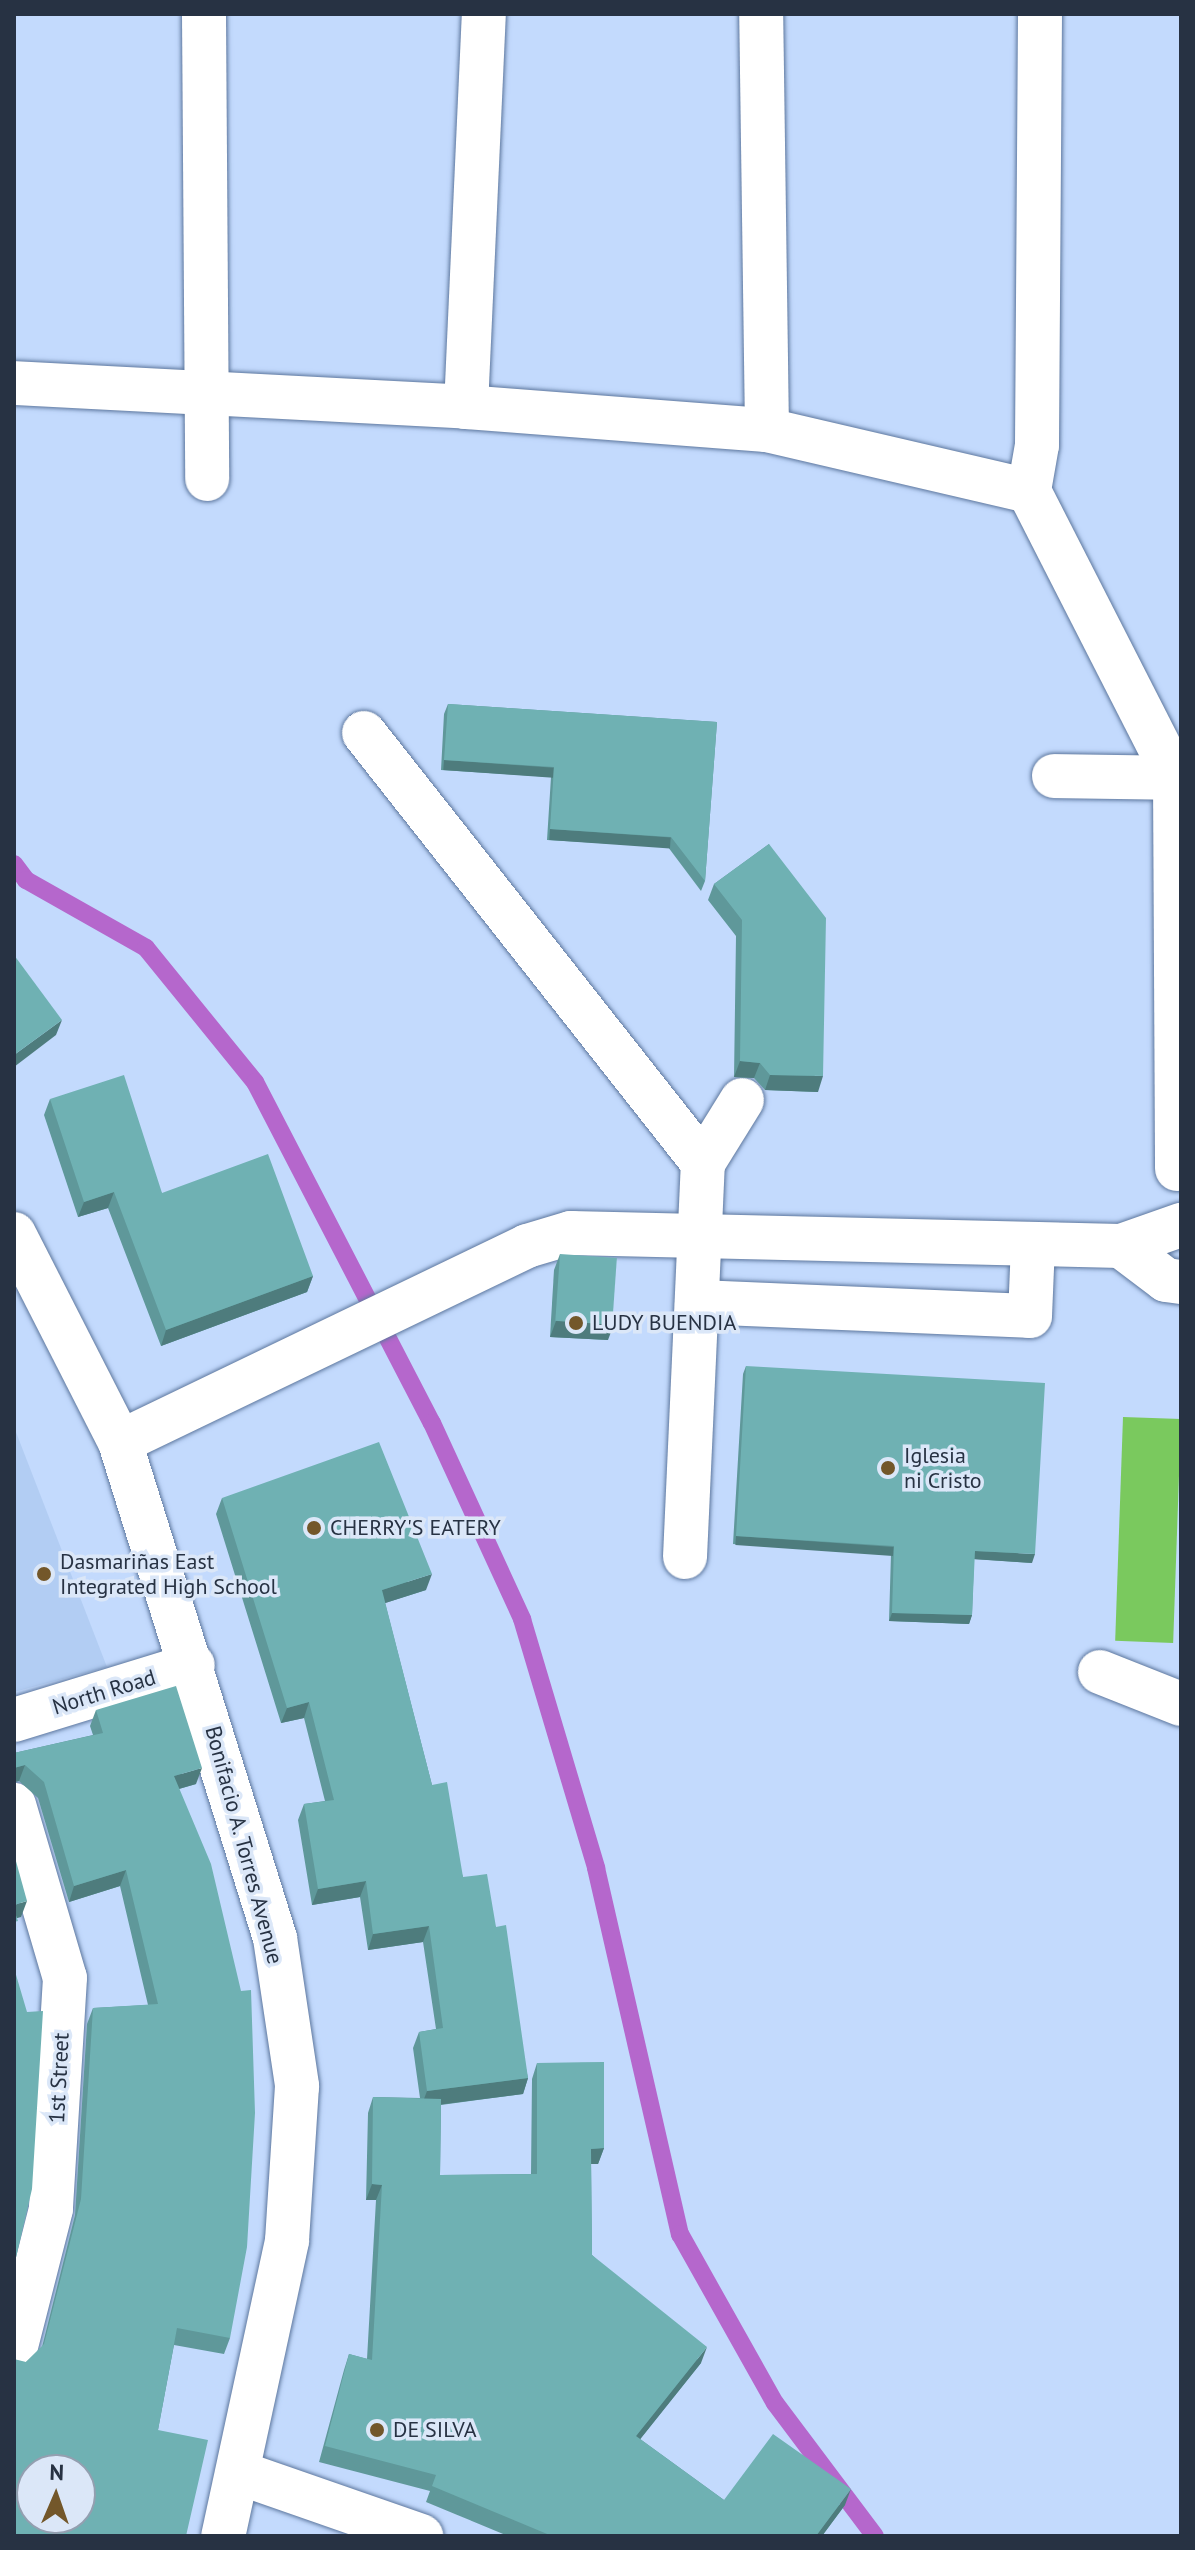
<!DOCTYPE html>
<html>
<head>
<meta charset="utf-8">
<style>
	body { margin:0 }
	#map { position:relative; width:1195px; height:2550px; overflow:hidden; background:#c3dafd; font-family:"PT Sans",sans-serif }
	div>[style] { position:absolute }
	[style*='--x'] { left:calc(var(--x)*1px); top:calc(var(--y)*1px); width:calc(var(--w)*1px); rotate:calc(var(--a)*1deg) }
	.built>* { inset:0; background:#b2cdf3 }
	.green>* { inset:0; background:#7ac95e; transform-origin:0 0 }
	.stream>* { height:18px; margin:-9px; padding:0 9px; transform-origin:9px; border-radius:9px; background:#b567cc }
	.roads { filter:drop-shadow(0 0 2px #5d779e) drop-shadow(0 0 2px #5d779e) }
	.minor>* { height:44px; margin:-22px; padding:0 22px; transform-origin:22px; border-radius:22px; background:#fff }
	.wall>* { inset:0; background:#5f989a }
	.shaded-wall>* { inset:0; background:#4e7c7d; transform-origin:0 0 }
	.building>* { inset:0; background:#6fb1b3; transform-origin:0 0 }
	.dots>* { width:22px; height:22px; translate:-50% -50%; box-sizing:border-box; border:4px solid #dbe7f8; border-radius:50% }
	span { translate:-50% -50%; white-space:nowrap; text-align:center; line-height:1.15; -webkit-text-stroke:7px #dbe7f8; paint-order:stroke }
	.poi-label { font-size:22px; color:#273243 }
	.left { translate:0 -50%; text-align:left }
	.street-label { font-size:22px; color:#273243 }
	.frame { position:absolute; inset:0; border:16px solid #273243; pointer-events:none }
	.north { position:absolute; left:16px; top:2454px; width:80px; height:80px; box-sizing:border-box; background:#dbe7f8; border:2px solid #939fb0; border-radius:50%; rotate:2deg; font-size:22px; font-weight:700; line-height:32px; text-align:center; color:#273243 }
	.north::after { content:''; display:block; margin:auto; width:28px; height:36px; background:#73572a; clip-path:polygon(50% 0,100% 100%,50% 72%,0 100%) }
</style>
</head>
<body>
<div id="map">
	<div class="built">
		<div style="clip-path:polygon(14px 1427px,107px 1667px,14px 1692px)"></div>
	</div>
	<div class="green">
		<div style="left:1123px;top:1417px;width:58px;height:224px;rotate:2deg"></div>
	</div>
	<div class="stream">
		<div style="--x:14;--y:864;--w:20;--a:53"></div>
		<div style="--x:26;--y:880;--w:138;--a:29.5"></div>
		<div style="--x:146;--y:948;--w:173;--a:50.9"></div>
		<div style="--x:255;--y:1082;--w:384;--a:62.6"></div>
		<div style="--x:432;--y:1423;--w:216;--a:65.3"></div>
		<div style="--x:522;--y:1619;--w:260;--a:73.4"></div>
		<div style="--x:596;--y:1868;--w:376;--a:77.1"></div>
		<div style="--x:680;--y:2234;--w:194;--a:60.7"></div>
		<div style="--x:775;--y:2403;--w:166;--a:53.1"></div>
	</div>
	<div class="roads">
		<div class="minor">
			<div style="--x:204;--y:14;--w:465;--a:89.6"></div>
			<div style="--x:1040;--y:14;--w:431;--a:90.4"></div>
			<div style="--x:1037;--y:445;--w:47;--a:99.9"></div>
			<div style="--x:1029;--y:491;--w:322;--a:63"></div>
			<div style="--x:1175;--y:778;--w:391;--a:89.7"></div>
			<div style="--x:14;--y:383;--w:453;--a:3"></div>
			<div style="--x:466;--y:407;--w:393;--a:-87.4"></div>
			<div style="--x:466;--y:407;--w:302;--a:4.4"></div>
			<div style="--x:767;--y:430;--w:416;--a:-90.8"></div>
			<div style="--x:767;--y:430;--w:269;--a:13.1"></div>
			<div style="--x:364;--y:733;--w:548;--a:51.75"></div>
			<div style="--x:1054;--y:776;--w:127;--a:0.9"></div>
			<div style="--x:14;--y:1234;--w:233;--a:63"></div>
			<div style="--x:120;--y:1442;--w:520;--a:72.65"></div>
			<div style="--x:275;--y:1938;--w:150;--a:81.5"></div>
			<div style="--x:297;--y:2086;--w:155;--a:93.7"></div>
			<div style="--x:287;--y:2241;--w:302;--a:102.2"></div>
			<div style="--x:1121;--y:1246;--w:56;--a:37.1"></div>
			<div style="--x:1166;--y:1280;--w:15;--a:8"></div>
			<div style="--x:697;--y:1302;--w:333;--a:2.4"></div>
			<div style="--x:1030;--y:1316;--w:72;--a:-87.6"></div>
			<div style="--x:120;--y:1442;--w:452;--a:-25.7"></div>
			<div style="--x:527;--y:1246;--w:46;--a:-16.5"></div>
			<div style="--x:571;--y:1233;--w:550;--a:1.35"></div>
			<div style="--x:1121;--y:1246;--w:64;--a:-19.3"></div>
			<div style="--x:685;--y:1557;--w:394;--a:-87.4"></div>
			<div style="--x:703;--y:1163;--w:74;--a:-58.2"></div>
			<div style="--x:1100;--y:1672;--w:87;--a:21.6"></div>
			<div style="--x:14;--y:1720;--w:187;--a:-17.1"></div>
			<div style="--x:14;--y:1805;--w:180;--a:73.6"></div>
			<div style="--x:65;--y:1978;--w:231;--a:93.5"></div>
			<div style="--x:51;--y:2209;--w:150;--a:104.3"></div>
			<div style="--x:240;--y:2473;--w:192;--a:19.2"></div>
		</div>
	</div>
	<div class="wall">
		<div style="clip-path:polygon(448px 704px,717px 722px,705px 881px,701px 891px,668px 847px,547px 840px,551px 777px,441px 770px,444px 714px)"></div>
		<div style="clip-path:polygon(769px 844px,818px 1092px,765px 1090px,754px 1078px,734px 1077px,736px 936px,708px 900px,714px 884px)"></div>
		<div style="clip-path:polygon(50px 1099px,162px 1193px,313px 1276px,307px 1292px,161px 1346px,108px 1208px,78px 1217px,44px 1115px)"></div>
		<div style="clip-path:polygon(560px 1254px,608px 1340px,550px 1337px,554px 1270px)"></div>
		<div style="clip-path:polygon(746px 1366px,1032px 1563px,974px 1559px,972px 1615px,969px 1624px,889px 1621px,891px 1554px,733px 1544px,743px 1374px)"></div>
		<div style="clip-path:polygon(222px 1498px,426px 1590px,385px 1603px,432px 1785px,463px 1877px,496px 1927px,528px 2078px,523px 2094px,441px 2105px,440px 2175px,531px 2174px,532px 2079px,537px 2063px,604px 2148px,598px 2164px,591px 2164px,592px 2255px,701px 2363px,640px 2439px,724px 2500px,845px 2505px,822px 2536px,508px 2536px,426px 2502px,430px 2491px,319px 2462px,344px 2370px,349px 2354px,367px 2359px,376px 2200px,366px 2200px,368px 2113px,373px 2097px,420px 2098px,413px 2048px,419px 2032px,436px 2029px,423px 1942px,368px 1950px,360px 1897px,312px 1905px,298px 1820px,304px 1804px,325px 1801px,304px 1718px,281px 1723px,216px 1514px)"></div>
		<div style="clip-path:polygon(96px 1710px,196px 1784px,179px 1789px,230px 2338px,224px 2354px,174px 2345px,158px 2430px,26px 2362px,42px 2347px,75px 2215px,87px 2024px,93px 2008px,148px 2005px,120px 1886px,69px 1902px,38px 1798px,19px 1781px,14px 1782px,14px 1753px,93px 1735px,90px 1726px)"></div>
	</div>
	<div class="shaded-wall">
		<div style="left:444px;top:760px;width:110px;height:10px;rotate:4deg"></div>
		<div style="left:550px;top:829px;width:121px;height:11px;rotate:4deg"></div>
		<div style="clip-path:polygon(62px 1020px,56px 1035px,14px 1067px,14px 1055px)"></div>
		<div style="clip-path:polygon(740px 1061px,760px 1063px,754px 1078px,734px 1077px)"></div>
		<div style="clip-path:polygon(770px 1075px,823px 1076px,818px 1092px,765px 1090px)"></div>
		<div style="clip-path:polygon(114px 1192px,108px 1208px,78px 1217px,84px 1202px)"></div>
		<div style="clip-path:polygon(313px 1276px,307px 1292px,161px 1346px,166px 1330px)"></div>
		<div style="clip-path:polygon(556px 1321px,614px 1324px,608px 1340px,550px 1337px)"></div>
		<div style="left:736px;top:1536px;width:158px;height:9px;rotate:4deg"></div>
		<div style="clip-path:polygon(975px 1551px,1035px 1554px,1032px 1563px,972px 1559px)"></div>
		<div style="clip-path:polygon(432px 1574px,426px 1590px,376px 1606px,382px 1590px)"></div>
		<div style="clip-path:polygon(892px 1613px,972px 1615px,969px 1624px,889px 1621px)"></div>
		<div style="clip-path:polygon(309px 1702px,304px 1718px,281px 1723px,287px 1708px)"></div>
		<div style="clip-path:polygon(25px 1765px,19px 1781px,14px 1782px,14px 1768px)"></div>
		<div style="clip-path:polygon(202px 1768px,196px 1784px,168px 1792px,174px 1776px)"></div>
		<div style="clip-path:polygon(126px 1870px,120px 1886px,69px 1902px,74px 1886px)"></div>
		<div style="clip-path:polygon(366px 1881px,360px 1897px,312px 1905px,318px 1889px)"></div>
		<div style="clip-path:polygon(27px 1901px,21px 1917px,14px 1919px,14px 1905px)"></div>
		<div style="clip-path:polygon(429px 1926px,423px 1942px,368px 1950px,373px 1934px)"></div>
		<div style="clip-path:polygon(528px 2078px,523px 2094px,421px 2107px,427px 2091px)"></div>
		<div style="clip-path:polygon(604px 2148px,598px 2164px,586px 2164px,591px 2149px)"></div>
		<div style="clip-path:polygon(372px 2184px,382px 2185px,376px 2200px,366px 2200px)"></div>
		<div style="clip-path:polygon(707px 2347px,701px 2363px,630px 2452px,636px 2436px)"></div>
		<div style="clip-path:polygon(851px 2489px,845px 2505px,822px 2536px,816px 2536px)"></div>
	</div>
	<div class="building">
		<div style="clip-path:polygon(448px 704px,717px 722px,705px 881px,671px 837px,550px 829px,554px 767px,444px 760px)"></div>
		<div style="clip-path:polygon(769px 844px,826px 918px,823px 1076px,770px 1075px,760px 1063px,740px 1061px,742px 920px,714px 884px)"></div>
		<div style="clip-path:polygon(14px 955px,62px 1020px,14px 1055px)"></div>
		<div style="clip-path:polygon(124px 1075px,162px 1193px,268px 1154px,313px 1276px,166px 1330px,114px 1192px,84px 1202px,50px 1099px)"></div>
		<div style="left:560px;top:1254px;width:57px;height:67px;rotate:4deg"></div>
		<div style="clip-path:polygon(746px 1366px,1045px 1383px,1035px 1554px,975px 1551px,972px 1615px,892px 1613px,894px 1546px,736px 1536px)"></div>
		<div style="clip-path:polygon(379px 1442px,432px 1574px,382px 1590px,432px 1785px,447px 1782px,463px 1877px,487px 1874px,496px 1927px,506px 1925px,528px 2078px,427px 2091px,419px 2032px,443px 2028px,429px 1926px,373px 1934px,366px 1881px,318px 1889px,304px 1804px,334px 1800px,309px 1702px,287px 1708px,222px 1498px)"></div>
		<div style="clip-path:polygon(evenodd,176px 1686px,202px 1768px,174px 1776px,211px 1864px,241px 1991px,251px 1990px,255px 2113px,247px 2247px,230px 2338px,177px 2328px,158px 2430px,208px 2440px,186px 2536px,14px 2536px,14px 2359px,26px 2362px,44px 2344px,81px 2199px,93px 2008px,158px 2004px,126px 1870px,74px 1886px,44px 1782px,25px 1765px,14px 1768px,14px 1753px,103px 1733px,96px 1710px,176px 1686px,32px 2470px,80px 2470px,80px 2518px,32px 2518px,32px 2470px)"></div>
		<div style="clip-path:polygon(14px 1854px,27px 1901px,14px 1905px)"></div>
		<div style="clip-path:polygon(14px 1910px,18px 1921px,14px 1922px)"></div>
		<div style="clip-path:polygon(14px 1968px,27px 2012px,43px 2011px,32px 2189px,14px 2266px)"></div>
		<div style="clip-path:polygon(604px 2062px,604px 2148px,591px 2149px,592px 2255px,707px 2347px,636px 2436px,724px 2500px,773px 2434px,851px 2489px,816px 2536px,552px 2536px,432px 2486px,436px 2475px,325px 2446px,349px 2354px,372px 2360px,382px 2185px,372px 2184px,373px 2097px,441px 2099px,440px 2175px,537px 2174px,537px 2063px)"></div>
	</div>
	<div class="dots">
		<div style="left:576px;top:1323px;background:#73572a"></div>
		<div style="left:888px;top:1468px;background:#73572a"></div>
		<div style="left:314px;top:1528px;background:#73572a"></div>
		<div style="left:44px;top:1574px;background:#73572a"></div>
		<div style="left:377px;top:2430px;background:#73572a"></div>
	</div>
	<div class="poi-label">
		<span class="left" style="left:592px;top:1323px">LUDY BUENDIA</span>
		<span class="left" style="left:904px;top:1468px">Iglesia<br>ni Cristo</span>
		<span class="left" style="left:330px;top:1528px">CHERRY'S EATERY</span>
		<span class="left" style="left:60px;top:1574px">Dasmariñas East<br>Integrated High School</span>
		<span class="left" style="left:393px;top:2430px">DE SILVA</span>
	</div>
	<div class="street-label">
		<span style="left:104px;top:1692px;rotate:-17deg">North Road</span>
		<span style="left:244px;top:1845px;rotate:75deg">Bonifacio A. Torres Avenue</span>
		<span style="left:59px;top:2078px;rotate:-87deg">1st Street</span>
	</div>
	<div class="frame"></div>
	<div class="north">N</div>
</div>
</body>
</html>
